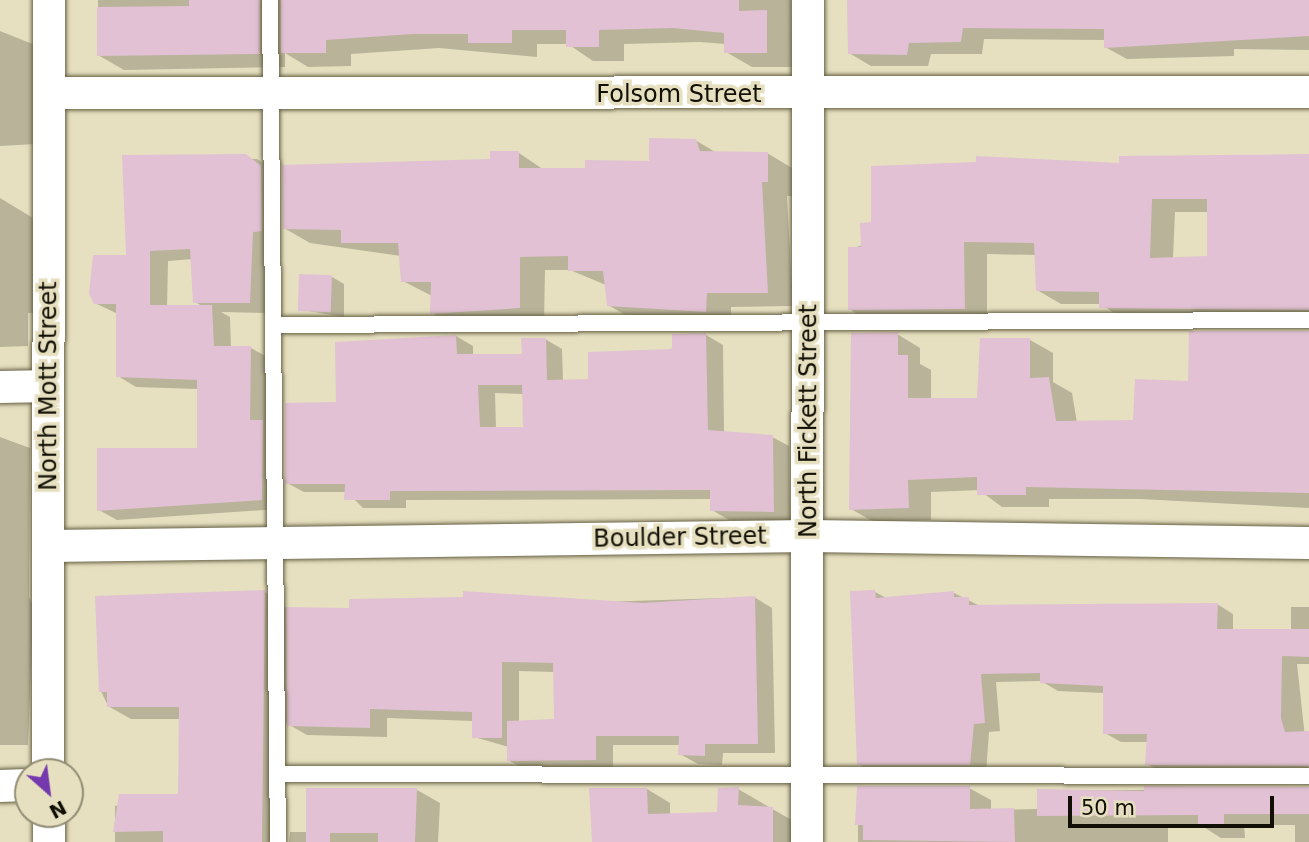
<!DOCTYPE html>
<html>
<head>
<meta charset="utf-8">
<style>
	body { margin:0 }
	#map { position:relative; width:1309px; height:842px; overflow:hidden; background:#e6e0c0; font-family:"DejaVu Sans",sans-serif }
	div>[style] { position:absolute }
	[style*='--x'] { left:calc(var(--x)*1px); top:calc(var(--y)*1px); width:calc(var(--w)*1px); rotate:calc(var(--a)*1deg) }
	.shadow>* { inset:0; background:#0003 }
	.building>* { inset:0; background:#e1c1d3; transform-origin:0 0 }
	.roads { filter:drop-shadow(0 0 2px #676145) drop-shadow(0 0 2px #676145) }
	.service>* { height:16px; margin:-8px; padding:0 8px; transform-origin:8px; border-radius:8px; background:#fff }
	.minor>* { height:32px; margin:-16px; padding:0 16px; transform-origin:16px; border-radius:16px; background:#fff }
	span { translate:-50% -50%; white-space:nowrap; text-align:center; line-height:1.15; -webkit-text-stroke:7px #e6e0c0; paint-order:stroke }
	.street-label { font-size:24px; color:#121006 }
	.north { position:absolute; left:14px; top:758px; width:70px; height:70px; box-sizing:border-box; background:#e6e0c0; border:2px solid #918d76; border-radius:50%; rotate:152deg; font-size:19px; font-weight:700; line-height:28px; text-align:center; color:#121006 }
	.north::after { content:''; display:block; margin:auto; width:24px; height:32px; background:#7539ae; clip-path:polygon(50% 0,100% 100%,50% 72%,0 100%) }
	.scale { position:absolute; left:1068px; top:796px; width:206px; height:32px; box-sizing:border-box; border:4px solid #121006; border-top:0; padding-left:9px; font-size:21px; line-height:24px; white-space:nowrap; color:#121006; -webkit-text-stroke:5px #e6e0c0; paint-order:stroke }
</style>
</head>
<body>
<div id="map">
	<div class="shadow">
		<div style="clip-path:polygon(98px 0,791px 0,792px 67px,752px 67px,726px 52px,726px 44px,700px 42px,624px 44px,624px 61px,593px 61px,568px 44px,537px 44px,537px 57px,439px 48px,351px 54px,351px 66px,308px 67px,285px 53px,285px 67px,124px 70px,98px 55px)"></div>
		<div style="clip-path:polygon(851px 0,1309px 0,1309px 50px,1234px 49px,1234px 56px,1127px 59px,1105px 47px,1105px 40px,984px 39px,982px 54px,931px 54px,928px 66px,871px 66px,849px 53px)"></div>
		<div style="clip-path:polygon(0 31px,35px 45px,36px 144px,0 146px)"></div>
		<div style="clip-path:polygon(695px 140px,717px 153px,767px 153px,792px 168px,792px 196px,787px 196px,793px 306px,731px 307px,731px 326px,634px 320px,608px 305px,606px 285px,570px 270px,545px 270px,544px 322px,457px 327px,432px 313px,432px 296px,403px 281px,401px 256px,310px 243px,284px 228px,519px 153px,544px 170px,586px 169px,651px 162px)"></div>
		<div style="clip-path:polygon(evenodd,1309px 156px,1309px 322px,1124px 320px,1101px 304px,1061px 304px,1037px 290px,1036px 255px,987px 254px,987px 321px,875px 324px,852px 311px,850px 249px,1121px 165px,1309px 156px,1175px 212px,1209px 212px,1209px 258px,1173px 259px,1175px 212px)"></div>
		<div style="clip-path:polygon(evenodd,124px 157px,257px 159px,275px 169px,267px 313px,221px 312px,230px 317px,231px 348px,251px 348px,269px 358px,280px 509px,117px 520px,99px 510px,199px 450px,199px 389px,136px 387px,118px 376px,118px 314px,95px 303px,128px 257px,124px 157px,193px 259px,195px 302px,204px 307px,167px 307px,168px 261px,193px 259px)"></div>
		<div style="clip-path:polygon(0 198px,33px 218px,34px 313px,28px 313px,28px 346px,0 347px)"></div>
		<div style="clip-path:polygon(332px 277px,344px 284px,344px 317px,302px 310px)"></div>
		<div style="clip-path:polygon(1309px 332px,1309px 508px,1141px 499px,1049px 499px,1049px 507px,1002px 507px,979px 490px,931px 492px,931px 520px,874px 522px,851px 509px,897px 334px,920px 348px,920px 364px,931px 370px,931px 400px,979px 400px,1030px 340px,1053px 353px,1053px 382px,1072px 393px,1077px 423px,1134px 422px,1190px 382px)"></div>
		<div style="clip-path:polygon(evenodd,706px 335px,723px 345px,724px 433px,772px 437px,789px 446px,790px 521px,729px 520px,712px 510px,712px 499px,406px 500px,406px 508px,363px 508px,347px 492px,304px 492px,287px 483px,338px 404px,456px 336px,473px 346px,473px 356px,523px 356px,545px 339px,562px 349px,563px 382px,590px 381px,706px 335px,495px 393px,524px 394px,525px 429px,496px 429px,495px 393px)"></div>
		<div style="clip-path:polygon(0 437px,30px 448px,29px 597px,48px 640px,32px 640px,28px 745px,0 745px)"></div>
		<div style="clip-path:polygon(evenodd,265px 592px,288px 609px,351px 610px,754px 597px,772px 608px,775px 753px,723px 753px,722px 765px,698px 764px,680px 754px,680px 745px,613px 745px,613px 769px,526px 770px,508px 760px,509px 747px,474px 737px,474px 721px,387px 718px,387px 737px,307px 735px,286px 723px,284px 842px,115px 842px,115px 806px,180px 796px,181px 719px,131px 719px,108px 706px,101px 691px,265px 592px,519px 671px,555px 672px,556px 721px,519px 722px,519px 671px)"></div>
		<div style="clip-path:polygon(875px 592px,888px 599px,954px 593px,982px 607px,1217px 604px,1233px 614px,1233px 631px,1291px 631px,1291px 607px,1309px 607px,1309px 664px,1297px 664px,1309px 774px,1163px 773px,1147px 764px,1148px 742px,1121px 742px,1105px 733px,1105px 693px,1058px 691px,1041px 681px,996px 682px,1000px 731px,989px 732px,986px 773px,874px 773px,858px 764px)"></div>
		<div style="clip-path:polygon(858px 787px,969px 788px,991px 800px,991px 810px,1039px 809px,1039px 791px,1309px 788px,1309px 842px,1295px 842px,1295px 825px,1244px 825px,1245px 838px,1221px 838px,1202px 826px,1168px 827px,1168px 842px,858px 842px)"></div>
		<div style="clip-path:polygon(647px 789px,670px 803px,670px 815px,718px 814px,738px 789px,795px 822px,795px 842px,593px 842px)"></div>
		<div style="clip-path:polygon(417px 790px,440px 803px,438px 842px,289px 842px,290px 832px,308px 832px)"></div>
	</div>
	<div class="building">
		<div style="clip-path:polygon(189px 0,260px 0,260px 54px,97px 56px,97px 7px,189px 6px)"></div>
		<div style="clip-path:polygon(281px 0,739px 0,739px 11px,767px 10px,767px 53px,724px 53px,724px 33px,673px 28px,599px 30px,599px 47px,566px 47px,566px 30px,512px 30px,512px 43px,468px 43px,468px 34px,413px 34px,326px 40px,326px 53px,281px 53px)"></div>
		<div style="clip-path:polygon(847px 0,1309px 0,1309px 36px,1104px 48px,1104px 29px,963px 28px,961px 42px,909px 43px,907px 55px,848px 54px)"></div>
		<div style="clip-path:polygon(649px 138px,696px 139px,700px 151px,768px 152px,768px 182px,762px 182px,768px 293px,707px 293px,706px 312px,607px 306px,603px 271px,568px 271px,568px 256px,520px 257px,520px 308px,430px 314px,431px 282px,401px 282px,398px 243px,341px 243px,341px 230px,283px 229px,282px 165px,490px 159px,490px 151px,519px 151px,519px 168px,585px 168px,585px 160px,649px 161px)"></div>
		<div style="clip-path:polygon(246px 154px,261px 166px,262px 231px,253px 232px,250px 303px,193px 303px,190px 249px,150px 251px,150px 305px,212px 305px,214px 346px,251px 346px,250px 420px,263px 420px,262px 500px,97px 511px,97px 448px,197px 448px,197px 380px,116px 377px,116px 304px,94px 304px,89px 294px,93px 255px,126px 255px,122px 155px)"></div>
		<div style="clip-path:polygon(evenodd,1309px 154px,1309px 310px,1099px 308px,1099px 292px,1036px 291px,1034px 243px,964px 242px,965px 309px,848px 310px,848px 247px,861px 247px,860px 223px,871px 222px,871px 166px,976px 162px,976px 156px,1119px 163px,1119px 156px,1309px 154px,1152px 199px,1207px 199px,1207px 256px,1150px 258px,1152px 199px)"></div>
		<div style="left:299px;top:274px;width:33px;height:37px;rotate:2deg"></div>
		<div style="clip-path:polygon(1189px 331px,1309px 331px,1309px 493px,1026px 487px,1026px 495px,977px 495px,977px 477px,908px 480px,909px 508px,849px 510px,851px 333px,898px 332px,898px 355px,908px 355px,908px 398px,977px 398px,980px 338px,1030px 338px,1030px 378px,1049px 377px,1056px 421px,1133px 420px,1135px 379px,1188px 381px)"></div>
		<div style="clip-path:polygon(evenodd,706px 333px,708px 430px,773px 435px,774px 512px,710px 511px,710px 490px,390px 491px,390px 500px,344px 500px,345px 484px,285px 484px,285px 403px,336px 402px,335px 342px,456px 335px,457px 354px,522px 354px,521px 338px,546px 338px,547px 380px,588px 379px,588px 352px,672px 349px,672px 334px,706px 333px,478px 385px,522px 385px,523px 427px,480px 427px,478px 385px)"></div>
		<div style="clip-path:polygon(265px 590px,262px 842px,163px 842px,163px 831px,113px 832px,119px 794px,178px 794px,179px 707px,107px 707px,107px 692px,99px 692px,95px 596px)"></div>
		<div style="clip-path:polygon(875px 590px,876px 598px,954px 591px,954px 597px,969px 597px,969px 605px,1218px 603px,1217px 629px,1309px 629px,1309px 657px,1282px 656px,1281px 718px,1285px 732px,1309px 731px,1309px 766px,1145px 765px,1147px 734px,1103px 734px,1103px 686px,1040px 683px,1040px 673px,981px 674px,985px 723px,974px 724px,970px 765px,857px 765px,850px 591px)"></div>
		<div style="clip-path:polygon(463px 591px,643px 603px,755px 596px,758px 744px,705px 744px,705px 756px,678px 755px,679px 736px,596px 736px,596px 760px,507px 761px,507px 721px,554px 719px,553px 663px,502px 662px,502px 738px,472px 738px,472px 712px,370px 709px,370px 728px,287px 726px,286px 607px,349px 608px,349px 599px,463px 597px)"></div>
		<div style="clip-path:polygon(857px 786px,970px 786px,970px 809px,1014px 808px,1015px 842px,863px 840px,863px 825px,855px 825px)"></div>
		<div style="clip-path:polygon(1144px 786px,1309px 787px,1309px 814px,1224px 814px,1224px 825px,1198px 824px,1198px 815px,1037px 816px,1037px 789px,1144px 791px)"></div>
		<div style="clip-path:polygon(739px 787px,738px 805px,773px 807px,773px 842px,592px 842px,589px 788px,647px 788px,648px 814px,717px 812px,718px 788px)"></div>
		<div style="clip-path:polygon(306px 788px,417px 788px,415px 842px,378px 842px,378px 833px,330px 833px,330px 842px,306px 842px)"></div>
	</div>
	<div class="roads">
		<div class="service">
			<div style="--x:270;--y:0;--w:842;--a:89.46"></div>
			<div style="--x:273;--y:325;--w:1036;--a:-0.28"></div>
			<div style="--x:278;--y:774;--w:1031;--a:0.11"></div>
		</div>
		<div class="minor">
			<div style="--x:49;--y:93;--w:1260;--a:-0.05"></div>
			<div style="--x:0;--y:387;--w:47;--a:-1.2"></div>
			<div style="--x:51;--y:546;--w:758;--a:-0.76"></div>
			<div style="--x:809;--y:536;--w:500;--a:0.8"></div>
			<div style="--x:48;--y:772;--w:772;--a:-89.93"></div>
			<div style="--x:0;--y:786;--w:28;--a:-2"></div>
			<div style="--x:49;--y:814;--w:28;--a:90"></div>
			<div style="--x:807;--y:842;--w:842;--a:-89.93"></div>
		</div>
	</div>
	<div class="street-label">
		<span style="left:679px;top:95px">Folsom Street</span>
		<span style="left:49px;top:386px;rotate:-90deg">North Mott Street</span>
		<span style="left:809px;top:421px;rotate:-90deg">North Fickett Street</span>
		<span style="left:680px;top:538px;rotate:-1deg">Boulder Street</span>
	</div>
	<div class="north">N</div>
	<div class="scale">50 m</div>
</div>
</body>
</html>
